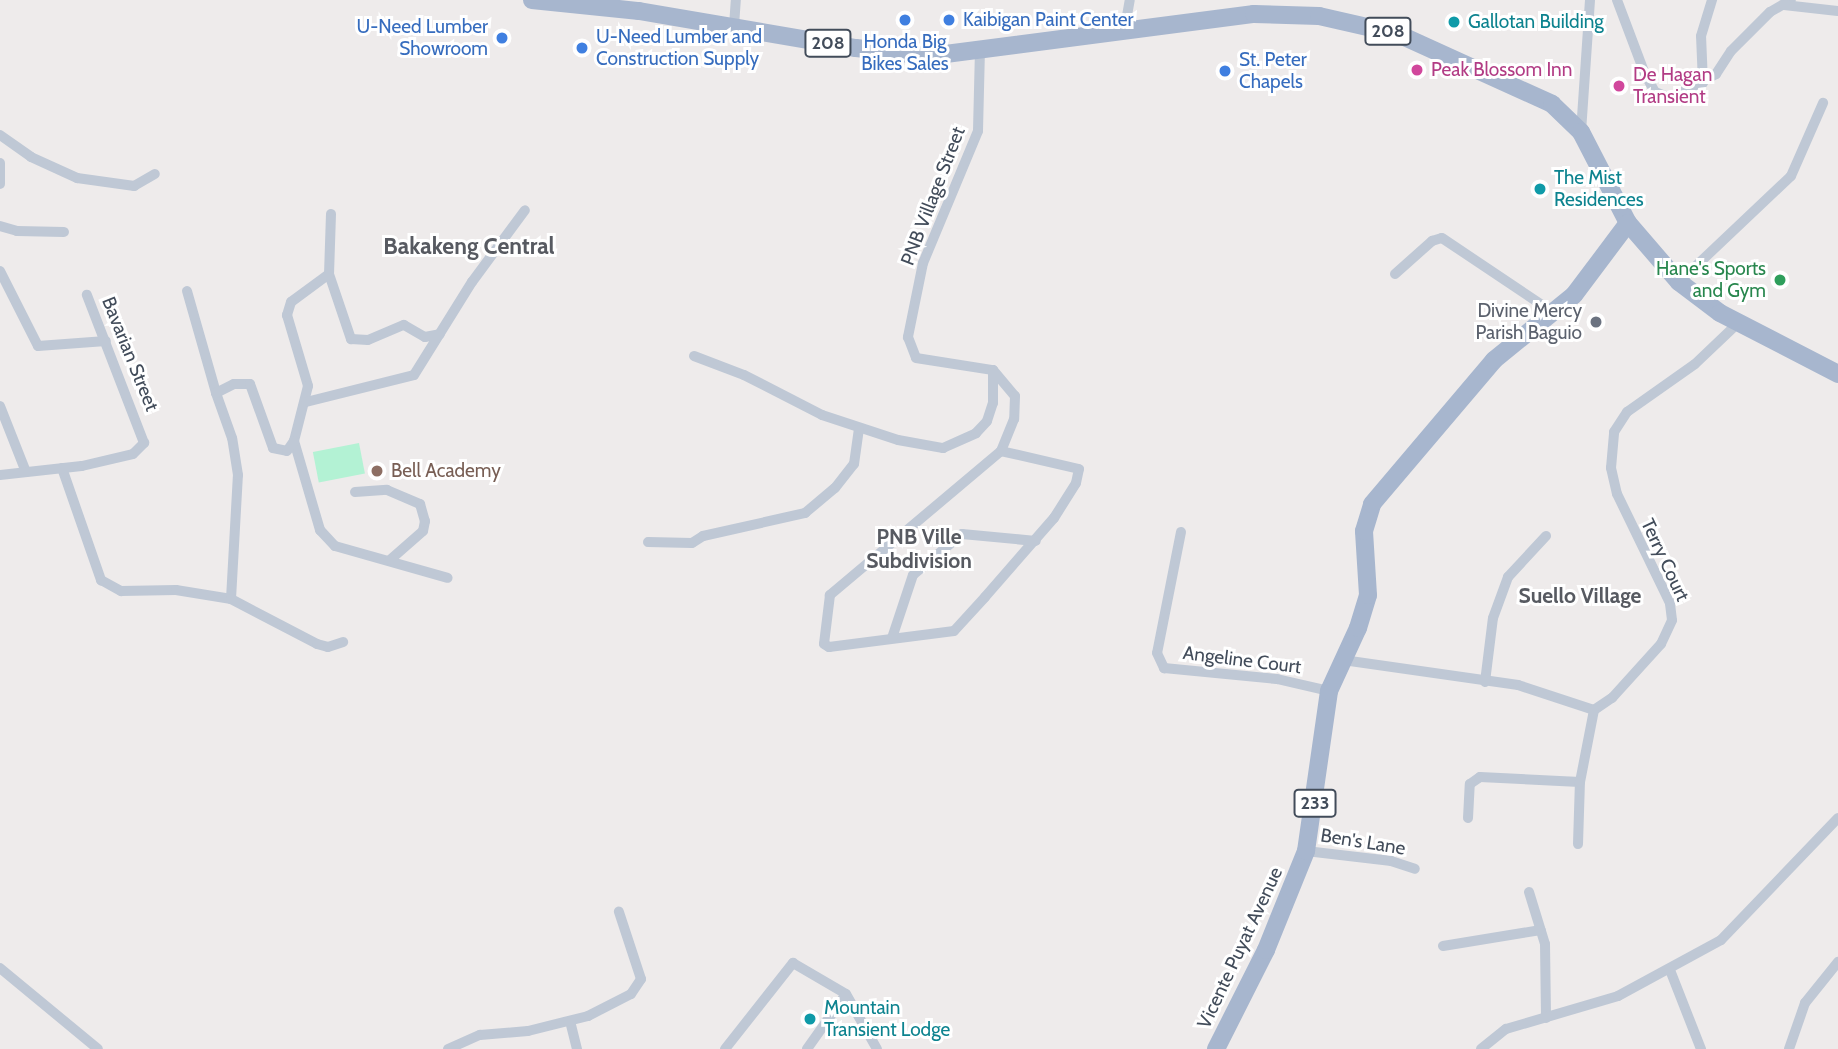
<!DOCTYPE html>
<html>
<head>
<meta charset="utf-8">
<style>
	body { margin:0 }
	#map { position:relative; width:1838px; height:1049px; overflow:hidden; background:#eeebeb; font-family:Cabin,sans-serif }
	div>[style] { position:absolute }
	[style*='--x'] { left:calc(var(--x)*1px); top:calc(var(--y)*1px); width:calc(var(--w)*1px); rotate:calc(var(--a)*1deg) }
	.green>* { inset:0; background:#b3f2d4; transform-origin:0 0 }
	.minor>* { height:10px; margin:-5px; padding:0 5px; transform-origin:5px; border-radius:5px; background:#bfc8d5 }
	.primary>* { height:18px; margin:-9px; padding:0 9px; transform-origin:9px; border-radius:9px; background:#a7b6ce }
	.dots>* { width:19px; height:19px; translate:-50% -50%; box-sizing:border-box; border:4px solid #fff; border-radius:50% }
	span { translate:-50% -50%; white-space:nowrap; text-align:center; line-height:1.15; -webkit-text-stroke:6px #fff; paint-order:stroke }
	.shield-label span { padding:2px 5px; background:#fff; border:2px solid; border-radius:5px; -webkit-text-stroke-width:0 }
	.shield-label { font-size:18px; color:#424c5a; font-weight:700 }
	.shop-label { font-size:19px; color:#366cbe }
	.left { translate:0 -50%; text-align:left }
	.right { translate:-100% -50%; text-align:right }
	.culture-label { font-size:19px; color:#0d838f }
	.hotel-label { font-size:19px; color:#b23c85 }
	.street-label { font-size:19px; color:#424c5a }
	.leisure-label { font-size:19px; color:#27864d }
	.worship-label { font-size:19px; color:#5b616d }
	.education-label { font-size:19px; color:#785e54 }
	.neighbourhood-label { font-size:21px; color:#575a61; font-weight:700 }
	.quarter-label { font-size:23px; color:#575a61; font-weight:700 }
</style>
</head>
<body>
<div id="map">
	<div class="green">
		<div style="left:359px;top:443px;width:31px;height:47px;rotate:79deg"></div>
	</div>
	<div class="minor">
		<div style="--x:1617;--y:0;--w:79;--a:69.3"></div>
		<div style="--x:1645;--y:74;--w:21;--a:61"></div>
		<div style="--x:1655;--y:92;--w:17;--a:21"></div>
		<div style="--x:1671;--y:98;--w:51;--a:-28.1"></div>
		<div style="--x:1716;--y:74;--w:27;--a:-57"></div>
		<div style="--x:1731;--y:51;--w:55;--a:-45"></div>
		<div style="--x:1770;--y:12;--w:24;--a:-30"></div>
		<div style="--x:1784;--y:5;--w:54;--a:6.3"></div>
		<div style="--x:734;--y:26;--w:26;--a:-86"></div>
		<div style="--x:1125;--y:27;--w:27;--a:-80"></div>
		<div style="--x:980;--y:49;--w:82;--a:91.4"></div>
		<div style="--x:978;--y:131;--w:143;--a:112.6"></div>
		<div style="--x:923;--y:263;--w:76;--a:101.5"></div>
		<div style="--x:908;--y:337;--w:22;--a:69"></div>
		<div style="--x:916;--y:358;--w:78;--a:8.9"></div>
		<div style="--x:993;--y:370;--w:34;--a:50"></div>
		<div style="--x:1015;--y:396;--w:23;--a:92"></div>
		<div style="--x:1014;--y:419;--w:35;--a:112"></div>
		<div style="--x:1001;--y:451;--w:224;--a:139.9"></div>
		<div style="--x:830;--y:595;--w:49;--a:97"></div>
		<div style="--x:824;--y:644;--w:6;--a:31"></div>
		<div style="--x:829;--y:647;--w:126;--a:-7.3"></div>
		<div style="--x:954;--y:631;--w:46;--a:-47.6"></div>
		<div style="--x:985;--y:597;--w:105;--a:-48.9"></div>
		<div style="--x:1054;--y:518;--w:41;--a:-57.8"></div>
		<div style="--x:1076;--y:483;--w:14;--a:-78"></div>
		<div style="--x:1079;--y:469;--w:80;--a:-167"></div>
		<div style="--x:1703;--y:83;--w:47;--a:-92.4"></div>
		<div style="--x:1701;--y:36;--w:38;--a:-73"></div>
		<div style="--x:1581;--y:132;--w:132;--a:-86.1"></div>
		<div style="--x:0;--y:135;--w:38;--a:35"></div>
		<div style="--x:31;--y:157;--w:51;--a:24.5"></div>
		<div style="--x:77;--y:178;--w:58;--a:8"></div>
		<div style="--x:134;--y:186;--w:24;--a:-30"></div>
		<div style="--x:0;--y:163;--w:21;--a:90"></div>
		<div style="--x:331;--y:214;--w:60;--a:91.9"></div>
		<div style="--x:329;--y:274;--w:69;--a:71.3"></div>
		<div style="--x:351;--y:339;--w:17;--a:3"></div>
		<div style="--x:368;--y:340;--w:39;--a:-23"></div>
		<div style="--x:404;--y:325;--w:24;--a:30"></div>
		<div style="--x:425;--y:337;--w:15;--a:-11"></div>
		<div style="--x:0;--y:226;--w:18;--a:16"></div>
		<div style="--x:17;--y:231;--w:47;--a:1.2"></div>
		<div style="--x:0;--y:271;--w:84;--a:63.1"></div>
		<div style="--x:38;--y:346;--w:68;--a:-4.2"></div>
		<div style="--x:329;--y:274;--w:47;--a:143.6"></div>
		<div style="--x:291;--y:302;--w:14;--a:107"></div>
		<div style="--x:287;--y:315;--w:74;--a:73.5"></div>
		<div style="--x:308;--y:386;--w:57;--a:104.3"></div>
		<div style="--x:294;--y:441;--w:93;--a:73.7"></div>
		<div style="--x:320;--y:530;--w:22;--a:47"></div>
		<div style="--x:335;--y:546;--w:117;--a:15.8"></div>
		<div style="--x:1395;--y:274;--w:50;--a:-41.7"></div>
		<div style="--x:1432;--y:241;--w:10;--a:-17"></div>
		<div style="--x:1442;--y:238;--w:135;--a:33.8"></div>
		<div style="--x:1679;--y:282;--w:154;--a:-43.4"></div>
		<div style="--x:1791;--y:176;--w:80;--a:-66.3"></div>
		<div style="--x:187;--y:291;--w:106;--a:74.1"></div>
		<div style="--x:694;--y:356;--w:53;--a:20.8"></div>
		<div style="--x:744;--y:375;--w:88;--a:27.1"></div>
		<div style="--x:822;--y:415;--w:80;--a:18.2"></div>
		<div style="--x:898;--y:440;--w:46;--a:10.1"></div>
		<div style="--x:943;--y:448;--w:36;--a:-24"></div>
		<div style="--x:976;--y:433;--w:16;--a:-47"></div>
		<div style="--x:987;--y:421;--w:19;--a:-72"></div>
		<div style="--x:993;--y:403;--w:33;--a:-90"></div>
		<div style="--x:306;--y:402;--w:111;--a:-14"></div>
		<div style="--x:414;--y:375;--w:110;--a:-58.1"></div>
		<div style="--x:472;--y:282;--w:89;--a:-53.6"></div>
		<div style="--x:0;--y:406;--w:71;--a:68.5"></div>
		<div style="--x:62;--y:468;--w:119;--a:70.8"></div>
		<div style="--x:101;--y:580;--w:23;--a:29"></div>
		<div style="--x:121;--y:591;--w:55;--a:-1"></div>
		<div style="--x:176;--y:590;--w:56;--a:9.3"></div>
		<div style="--x:231;--y:599;--w:124;--a:-86.8"></div>
		<div style="--x:238;--y:475;--w:37;--a:-99"></div>
		<div style="--x:232;--y:438;--w:48;--a:-109.6"></div>
		<div style="--x:216;--y:393;--w:20;--a:-27"></div>
		<div style="--x:234;--y:384;--w:16;--a:0"></div>
		<div style="--x:250;--y:384;--w:68;--a:70.2"></div>
		<div style="--x:273;--y:448;--w:14;--a:12"></div>
		<div style="--x:287;--y:451;--w:12;--a:-55"></div>
		<div style="--x:0;--y:475;--w:82;--a:-6.3"></div>
		<div style="--x:82;--y:466;--w:52;--a:-13.2"></div>
		<div style="--x:133;--y:454;--w:16;--a:-45"></div>
		<div style="--x:144;--y:443;--w:159;--a:-111.1"></div>
		<div style="--x:355;--y:492;--w:32;--a:-4"></div>
		<div style="--x:387;--y:490;--w:36;--a:23"></div>
		<div style="--x:420;--y:504;--w:18;--a:74"></div>
		<div style="--x:425;--y:521;--w:10;--a:101"></div>
		<div style="--x:423;--y:531;--w:44;--a:138.7"></div>
		<div style="--x:1181;--y:532;--w:123;--a:101.2"></div>
		<div style="--x:1157;--y:653;--w:17;--a:65"></div>
		<div style="--x:1164;--y:668;--w:114;--a:5.6"></div>
		<div style="--x:1277;--y:679;--w:53;--a:13"></div>
		<div style="--x:648;--y:542;--w:44;--a:1.3"></div>
		<div style="--x:692;--y:543;--w:13;--a:-32"></div>
		<div style="--x:703;--y:536;--w:105;--a:-12.7"></div>
		<div style="--x:805;--y:513;--w:39;--a:-40"></div>
		<div style="--x:835;--y:488;--w:31;--a:-52"></div>
		<div style="--x:854;--y:464;--w:36;--a:-82"></div>
		<div style="--x:231;--y:599;--w:97;--a:27.6"></div>
		<div style="--x:317;--y:644;--w:11;--a:15"></div>
		<div style="--x:328;--y:647;--w:16;--a:-18"></div>
		<div style="--x:892;--y:638;--w:66;--a:-71.6"></div>
		<div style="--x:913;--y:575;--w:64;--a:-39.9"></div>
		<div style="--x:962;--y:534;--w:74;--a:5.4"></div>
		<div style="--x:1343;--y:660;--w:177;--a:8.1"></div>
		<div style="--x:1518;--y:685;--w:80;--a:18.2"></div>
		<div style="--x:1485;--y:682;--w:64;--a:-82.9"></div>
		<div style="--x:1493;--y:618;--w:44;--a:-69.9"></div>
		<div style="--x:1508;--y:577;--w:56;--a:-47.2"></div>
		<div style="--x:1594;--y:710;--w:22;--a:-34"></div>
		<div style="--x:1612;--y:698;--w:73;--a:-47.8"></div>
		<div style="--x:1661;--y:644;--w:26;--a:-65"></div>
		<div style="--x:1672;--y:620;--w:17;--a:-97"></div>
		<div style="--x:1670;--y:603;--w:121;--a:-115.9"></div>
		<div style="--x:1617;--y:494;--w:27;--a:-103"></div>
		<div style="--x:1611;--y:468;--w:36;--a:-85"></div>
		<div style="--x:1614;--y:432;--w:24;--a:-57"></div>
		<div style="--x:1627;--y:412;--w:83;--a:-35.2"></div>
		<div style="--x:1695;--y:364;--w:59;--a:-43.6"></div>
		<div style="--x:1468;--y:818;--w:34;--a:-87"></div>
		<div style="--x:1470;--y:784;--w:12;--a:-35"></div>
		<div style="--x:1480;--y:777;--w:100;--a:2.9"></div>
		<div style="--x:1578;--y:844;--w:62;--a:-88.2"></div>
		<div style="--x:1580;--y:782;--w:73;--a:-79"></div>
		<div style="--x:1306;--y:851;--w:86;--a:6.7"></div>
		<div style="--x:1391;--y:861;--w:25;--a:18"></div>
		<div style="--x:1529;--y:892;--w:54;--a:72.9"></div>
		<div style="--x:1545;--y:944;--w:74;--a:89.2"></div>
		<div style="--x:1443;--y:946;--w:99;--a:-9.3"></div>
		<div style="--x:0;--y:968;--w:127;--a:39.6"></div>
		<div style="--x:1670;--y:970;--w:85;--a:68.6"></div>
		<div style="--x:570;--y:1021;--w:29;--a:76"></div>
		<div style="--x:448;--y:1049;--w:35;--a:-24"></div>
		<div style="--x:480;--y:1035;--w:48;--a:-4.8"></div>
		<div style="--x:528;--y:1031;--w:62;--a:-14"></div>
		<div style="--x:588;--y:1016;--w:48;--a:-27.1"></div>
		<div style="--x:631;--y:994;--w:18;--a:-56"></div>
		<div style="--x:641;--y:979;--w:71;--a:-108.2"></div>
		<div style="--x:725;--y:1049;--w:110;--a:-51.7"></div>
		<div style="--x:793;--y:963;--w:61;--a:30.3"></div>
		<div style="--x:846;--y:994;--w:63;--a:60.6"></div>
		<div style="--x:807;--y:1049;--w:67;--a:-54.7"></div>
		<div style="--x:1481;--y:1049;--w:32;--a:-39"></div>
		<div style="--x:1506;--y:1029;--w:117;--a:-16.4"></div>
		<div style="--x:1618;--y:996;--w:117;--a:-28.5"></div>
		<div style="--x:1721;--y:940;--w:169;--a:-46.2"></div>
		<div style="--x:1789;--y:1049;--w:49;--a:-70.8"></div>
		<div style="--x:1805;--y:1003;--w:53;--a:-51.2"></div>
	</div>
	<div class="primary">
		<div style="--x:532;--y:0;--w:108;--a:5.9"></div>
		<div style="--x:639;--y:11;--w:220;--a:9.7"></div>
		<div style="--x:856;--y:48;--w:74;--a:6.2"></div>
		<div style="--x:930;--y:56;--w:327;--a:-7.4"></div>
		<div style="--x:1254;--y:14;--w:65;--a:1.8"></div>
		<div style="--x:1319;--y:16;--w:81;--a:12.8"></div>
		<div style="--x:1398;--y:34;--w:169;--a:24.4"></div>
		<div style="--x:1552;--y:104;--w:40;--a:44"></div>
		<div style="--x:1581;--y:132;--w:102;--a:62.7"></div>
		<div style="--x:1628;--y:223;--w:78;--a:49.2"></div>
		<div style="--x:1679;--y:282;--w:51;--a:37.1"></div>
		<div style="--x:1720;--y:313;--w:133;--a:27.3"></div>
		<div style="--x:1216;--y:1049;--w:111;--a:-63.2"></div>
		<div style="--x:1266;--y:950;--w:107;--a:-68"></div>
		<div style="--x:1306;--y:851;--w:162;--a:-81.8"></div>
		<div style="--x:1329;--y:691;--w:69;--a:-65.3"></div>
		<div style="--x:1358;--y:628;--w:34;--a:-73"></div>
		<div style="--x:1368;--y:595;--w:64;--a:-93.6"></div>
		<div style="--x:1364;--y:531;--w:28;--a:-73"></div>
		<div style="--x:1372;--y:504;--w:189;--a:-49.7"></div>
		<div style="--x:1494;--y:360;--w:103;--a:-39.1"></div>
		<div style="--x:1574;--y:295;--w:90;--a:-53.1"></div>
	</div>
	<div class="dots">
		<div style="left:905px;top:20px;background:#3f7fe0"></div>
		<div style="left:949px;top:20px;background:#3f7fe0"></div>
		<div style="left:1454px;top:22px;background:#0f9aa8"></div>
		<div style="left:502px;top:38px;background:#3f7fe0"></div>
		<div style="left:582px;top:48px;background:#3f7fe0"></div>
		<div style="left:1417px;top:70px;background:#d1479c"></div>
		<div style="left:1225px;top:71px;background:#3f7fe0"></div>
		<div style="left:1619px;top:86px;background:#d1479c"></div>
		<div style="left:1540px;top:189px;background:#0f9aa8"></div>
		<div style="left:1780px;top:280px;background:#2e9e5b"></div>
		<div style="left:1596px;top:322px;background:#6b7280"></div>
		<div style="left:377px;top:471px;background:#8d6e63"></div>
		<div style="left:810px;top:1019px;background:#0f9aa8"></div>
	</div>
	<div class="shield-label">
		<span style="left:1388px;top:31px">208</span>
		<span style="left:828px;top:43px">208</span>
		<span style="left:1315px;top:803px">233</span>
	</div>
	<div class="shop-label">
		<span class="left" style="left:963px;top:20px">Kaibigan Paint Center</span>
		<span class="right" style="left:488px;top:38px">U-Need Lumber<br>Showroom</span>
		<span class="left" style="left:596px;top:48px">U-Need Lumber and<br>Construction Supply</span>
		<span style="left:905px;top:53px">Honda Big<br>Bikes Sales</span>
		<span class="left" style="left:1239px;top:71px">St. Peter<br>Chapels</span>
	</div>
	<div class="culture-label">
		<span class="left" style="left:1468px;top:22px">Gallotan Building</span>
		<span class="left" style="left:1554px;top:189px">The Mist<br>Residences</span>
		<span class="left" style="left:824px;top:1019px">Mountain<br>Transient Lodge</span>
	</div>
	<div class="hotel-label">
		<span class="left" style="left:1431px;top:70px">Peak Blossom Inn</span>
		<span class="left" style="left:1633px;top:86px">De Hagan<br>Transient</span>
	</div>
	<div class="street-label">
		<span style="left:933px;top:196px;rotate:-69deg">PNB Village Street</span>
		<span style="left:130px;top:354px;rotate:68deg">Bavarian Street</span>
		<span style="left:1665px;top:560px;rotate:65deg">Terry Court</span>
		<span style="left:1242px;top:660px;rotate:7deg">Angeline Court</span>
		<span style="left:1363px;top:842px;rotate:9deg">Ben's Lane</span>
		<span style="left:1240px;top:948px;rotate:-65deg">Vicente Puyat Avenue</span>
	</div>
	<div class="leisure-label">
		<span class="right" style="left:1766px;top:280px">Hane's Sports<br>and Gym</span>
	</div>
	<div class="worship-label">
		<span class="right" style="left:1582px;top:322px">Divine Mercy<br>Parish Baguio</span>
	</div>
	<div class="education-label">
		<span class="left" style="left:391px;top:471px">Bell Academy</span>
	</div>
	<div class="neighbourhood-label">
		<span style="left:919px;top:549px">PNB Ville<br>Subdivision</span>
		<span style="left:1580px;top:596px">Suello Village</span>
	</div>
	<div class="quarter-label">
		<span style="left:469px;top:246px">Bakakeng Central</span>
	</div>
</div>
</body>
</html>
